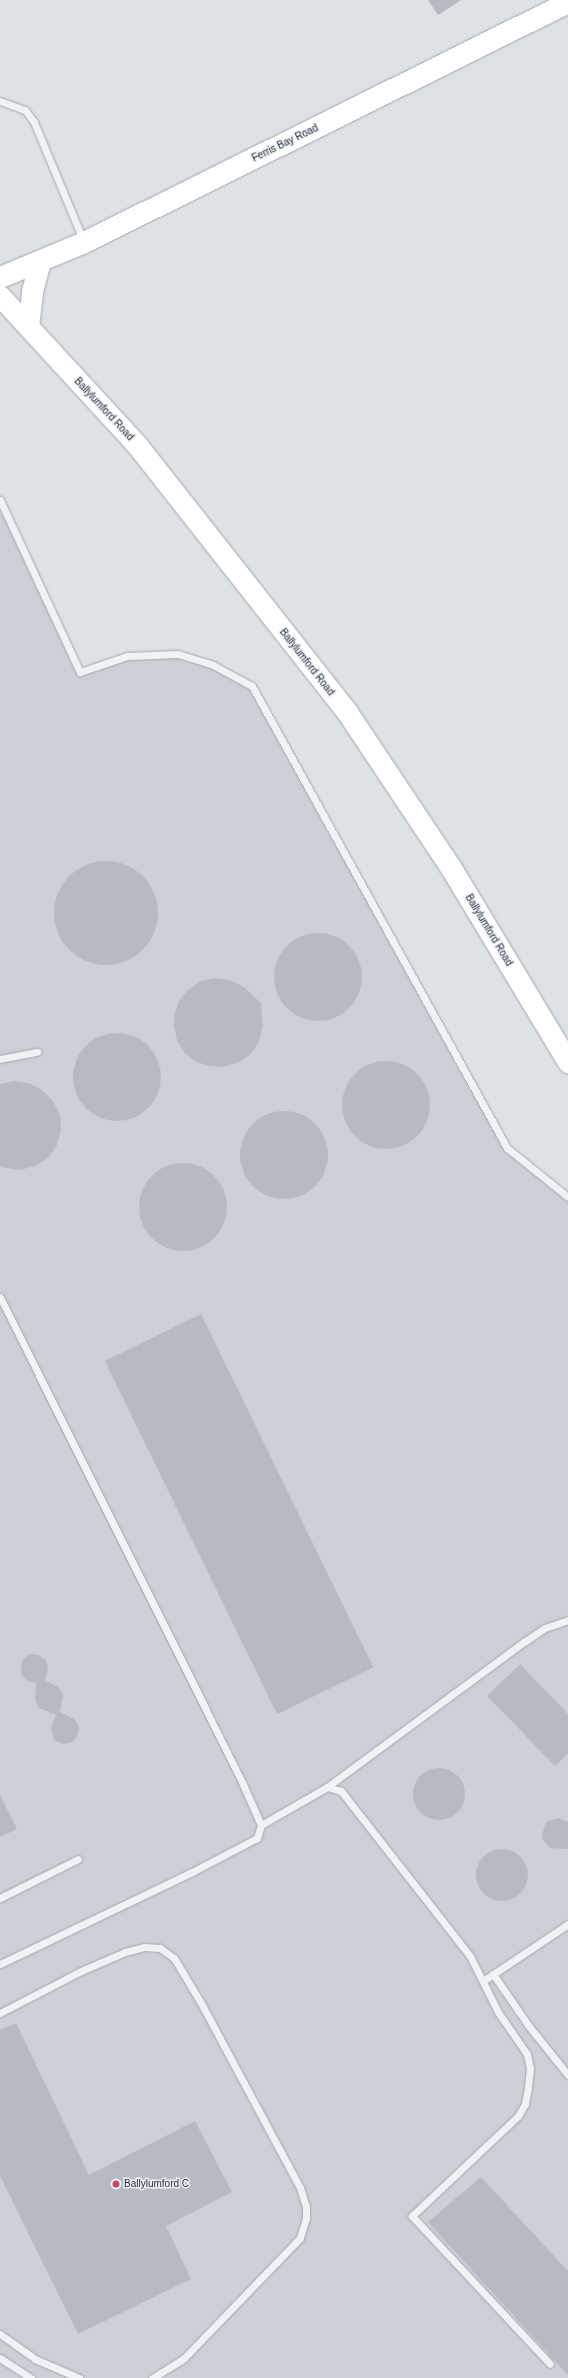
<!DOCTYPE html>
<html>
<head>
<meta charset="utf-8">
<style>
	body { margin:0 }
	#map { position:relative; width:568px; height:2378px; overflow:hidden; background:#dee1e6; font-family:Helvetica,sans-serif }
	div>[style] { position:absolute }
	[style*='--x'] { left:calc(var(--x)*1px); top:calc(var(--y)*1px); width:calc(var(--w)*1px); rotate:calc(var(--a)*1deg) }
	.built>* { inset:0; background:#cdd0d7 }
	.building>* { inset:0; background:#b6bac2; transform-origin:0 0 }
	.round { border-radius:50% }
	.roads { filter:drop-shadow(0 0 1px #a4a8af) drop-shadow(0 0 1px #a4a8af) }
	.lane>* { height:7px; margin:-3.5px; padding:0 3.5px; transform-origin:3.5px; border-radius:3.5px; background:#f0f2f5 }
	.secondary>* { height:21px; margin:-10.5px; padding:0 10.5px; transform-origin:10.5px; border-radius:10.5px; background:#fff }
	.dots>* { width:11px; height:11px; translate:-50% -50%; box-sizing:border-box; border:2px solid #edf0f4; border-radius:50% }
	span { translate:-50% -50%; white-space:nowrap; text-align:center; line-height:1.15; -webkit-text-stroke:3px #edf0f4; paint-order:stroke }
	.street-label { font-size:10px; color:#292f3b }
	.poi-label { font-size:10px; color:#292f3b }
	.left { translate:0 -50%; text-align:left }
</style>
</head>
<body>
<div id="map">
	<div class="built">
		<div style="clip-path:polygon(0 500px,80px 672px,127px 656px,178px 654px,213px 665px,252px 686px,507px 1148px,568px 1197px,568px 2378px,0 2378px)"></div>
	</div>
	<div class="building">
		<div style="clip-path:polygon(428px 0,461px 0,438px 15px)"></div>
		<div class="round" style="left:54px;top:861px;width:104px;height:104px"></div>
		<div class="round" style="left:274px;top:933px;width:88px;height:88px"></div>
		<div style="clip-path:polygon(215px 978px,230px 980px,244px 987px,261px 1003px,263px 1027px,259px 1042px,250px 1055px,237px 1063px,222px 1067px,208px 1066px,195px 1061px,184px 1052px,177px 1040px,174px 1026px,175px 1012px,180px 999px,189px 989px,201px 981px)"></div>
		<div class="round" style="left:73px;top:1033px;width:88px;height:88px"></div>
		<div class="round" style="left:342px;top:1061px;width:88px;height:88px"></div>
		<div style="clip-path:polygon(13px 1081px,29px 1083px,42px 1090px,53px 1101px,60px 1115px,61px 1130px,57px 1145px,48px 1158px,35px 1166px,20px 1170px,0 1167px,0 1084px)"></div>
		<div class="round" style="left:240px;top:1111px;width:88px;height:88px"></div>
		<div class="round" style="left:139px;top:1163px;width:88px;height:88px"></div>
		<div style="left:201px;top:1314px;width:393px;height:107px;rotate:64deg"></div>
		<div style="clip-path:polygon(30px 1654px,39px 1655px,46px 1660px,48px 1669px,45px 1680px,58px 1687px,63px 1695px,60px 1712px,74px 1719px,79px 1726px,78px 1735px,72px 1742px,63px 1744px,54px 1740px,51px 1727px,56px 1715px,39px 1708px,35px 1699px,36px 1683px,27px 1681px,21px 1674px,22px 1660px)"></div>
		<div style="clip-path:polygon(520px 1664px,568px 1714px,568px 1754px,555px 1766px,487px 1696px)"></div>
		<div class="round" style="left:413px;top:1768px;width:52px;height:52px"></div>
		<div style="clip-path:polygon(0 1795px,17px 1829px,0 1837px)"></div>
		<div style="clip-path:polygon(558px 1818px,568px 1822px,568px 1849px,550px 1848px,543px 1840px,542px 1835px,545px 1825px,548px 1821px)"></div>
		<div class="round" style="left:476px;top:1849px;width:52px;height:52px"></div>
		<div style="clip-path:polygon(16px 2023px,89px 2175px,195px 2121px,232px 2192px,166px 2226px,191px 2279px,78px 2334px,0 2176px,0 2030px)"></div>
		<div style="clip-path:polygon(481px 2177px,568px 2271px,568px 2375px,428px 2222px)"></div>
	</div>
	<div class="roads">
		<div class="lane">
			<div style="--x:0;--y:101;--w:27;--a:20"></div>
			<div style="--x:25;--y:110;--w:15;--a:53"></div>
			<div style="--x:34;--y:122;--w:128;--a:67.4"></div>
			<div style="--x:0;--y:500;--w:190;--a:65.1"></div>
			<div style="--x:80;--y:672;--w:50;--a:-18.8"></div>
			<div style="--x:127;--y:656;--w:51;--a:-2.2"></div>
			<div style="--x:178;--y:654;--w:37;--a:17"></div>
			<div style="--x:213;--y:665;--w:44;--a:28.3"></div>
			<div style="--x:252;--y:686;--w:528;--a:61.1"></div>
			<div style="--x:507;--y:1148;--w:78;--a:38.8"></div>
			<div style="--x:0;--y:1059;--w:38;--a:-11"></div>
			<div style="--x:0;--y:1297;--w:542;--a:63.48"></div>
			<div style="--x:242;--y:1782;--w:47;--a:66.2"></div>
			<div style="--x:261;--y:1825;--w:14;--a:107"></div>
			<div style="--x:257;--y:1838;--w:73;--a:152.4"></div>
			<div style="--x:192;--y:1872;--w:213;--a:154.4"></div>
			<div style="--x:327;--y:1787;--w:245;--a:-36.4"></div>
			<div style="--x:524;--y:1642;--w:25;--a:-34"></div>
			<div style="--x:545;--y:1628;--w:24;--a:-19"></div>
			<div style="--x:261;--y:1825;--w:76;--a:-29.9"></div>
			<div style="--x:327;--y:1787;--w:15;--a:16"></div>
			<div style="--x:341;--y:1791;--w:209;--a:52"></div>
			<div style="--x:470;--y:1956;--w:63;--a:63.4"></div>
			<div style="--x:498;--y:2012;--w:51;--a:55.4"></div>
			<div style="--x:527;--y:2054;--w:14;--a:78"></div>
			<div style="--x:530;--y:2068;--w:20;--a:96"></div>
			<div style="--x:528;--y:2088;--w:16;--a:101"></div>
			<div style="--x:525;--y:2104;--w:14;--a:120"></div>
			<div style="--x:518;--y:2116;--w:146;--a:136.7"></div>
			<div style="--x:412;--y:2216;--w:202;--a:47"></div>
			<div style="--x:0;--y:1898;--w:87;--a:-26.6"></div>
			<div style="--x:493;--y:1974;--w:62;--a:55.5"></div>
			<div style="--x:528;--y:2025;--w:64;--a:51.3"></div>
			<div style="--x:483;--y:1981;--w:102;--a:-33.8"></div>
			<div style="--x:0;--y:2013;--w:91;--a:-27.4"></div>
			<div style="--x:81;--y:1971;--w:48;--a:-23.4"></div>
			<div style="--x:125;--y:1952;--w:20;--a:-15"></div>
			<div style="--x:144;--y:1947;--w:16;--a:4"></div>
			<div style="--x:160;--y:1948;--w:17;--a:36"></div>
			<div style="--x:174;--y:1958;--w:52;--a:59"></div>
			<div style="--x:201;--y:2003;--w:210;--a:61.8"></div>
			<div style="--x:300;--y:2188;--w:19;--a:72"></div>
			<div style="--x:306;--y:2206;--w:12;--a:90"></div>
			<div style="--x:306;--y:2218;--w:21;--a:107"></div>
			<div style="--x:300;--y:2238;--w:168;--a:134"></div>
			<div style="--x:183;--y:2359;--w:36;--a:148"></div>
			<div style="--x:0;--y:2334;--w:43;--a:35.5"></div>
			<div style="--x:35;--y:2359;--w:48;--a:23.4"></div>
			<div style="--x:0;--y:2358;--w:37;--a:33"></div>
		</div>
		<div class="secondary">
			<div style="--x:0;--y:277;--w:91;--a:-22.6"></div>
			<div style="--x:84;--y:242;--w:540;--a:-26.38"></div>
			<div style="--x:0;--y:296;--w:202;--a:47.4"></div>
			<div style="--x:137;--y:445;--w:340;--a:51.8"></div>
			<div style="--x:347;--y:712;--w:187;--a:56.3"></div>
			<div style="--x:451;--y:868;--w:227;--a:58.9"></div>
			<div style="--x:28;--y:326;--w:35;--a:-83"></div>
			<div style="--x:32;--y:291;--w:30;--a:-75"></div>
		</div>
	</div>
	<div class="dots">
		<div style="left:116px;top:2184px;background:#bd5160"></div>
	</div>
	<div class="street-label">
		<span style="left:285px;top:143px;rotate:-26deg">Ferris Bay Road</span>
		<span style="left:104px;top:409px;rotate:47deg">Ballylumford Road</span>
		<span style="left:307px;top:662px;rotate:52deg">Ballylumford Road</span>
		<span style="left:489px;top:930px;rotate:59deg">Ballylumford Road</span>
	</div>
	<div class="poi-label">
		<span class="left" style="left:124px;top:2184px">Ballylumford C</span>
	</div>
</div>
</body>
</html>
